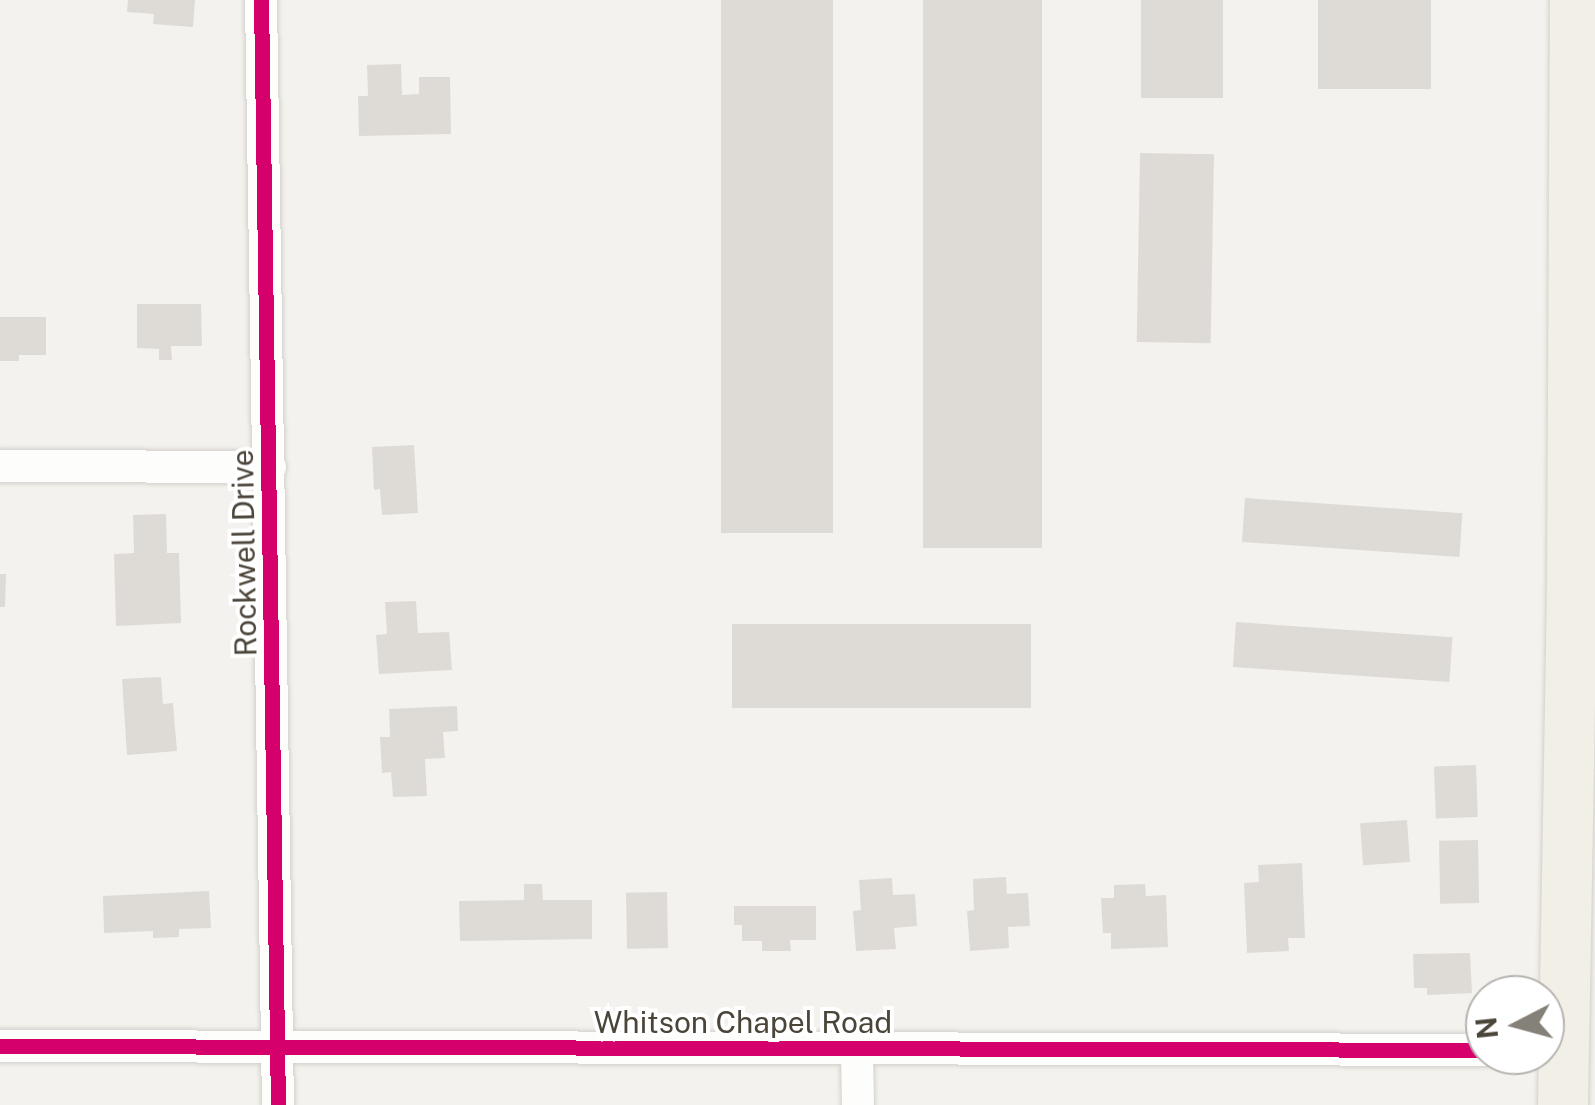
<!DOCTYPE html>
<html>
<head>
<meta charset="utf-8">
<style>
	body { margin:0 }
	#map { position:relative; width:1595px; height:1105px; overflow:hidden; background:#f4f2ee; font-family:"Public Sans",sans-serif }
	div>[style] { position:absolute }
	[style*='--x'] { left:calc(var(--x)*1px); top:calc(var(--y)*1px); width:calc(var(--w)*1px); rotate:calc(var(--a)*1deg) }
	.building>* { inset:0; background:#dedbd6; transform-origin:0 0 }
	.roads { filter:drop-shadow(0 0 2px #d2d0cb) drop-shadow(0 0 2px #d2d0cb) }
	.minor>* { height:32px; margin:-16px; padding:0 16px; transform-origin:16px; border-radius:16px; background:#fdfdfc }
	.primary>* { height:50px; margin:-25px; padding:0 25px; transform-origin:25px; border-radius:25px; background:#f2efe6 }
	.cycleway>* { height:15px; margin:-7.5px; padding:0 7.5px; transform-origin:7.5px; border-radius:7.5px; background:#d6006c }
	span { translate:-50% -50%; white-space:nowrap; text-align:center; line-height:1.15; -webkit-text-stroke:8px #fff; paint-order:stroke }
	.street-label { font-size:30px; color:#4b4439 }
	.north { position:absolute; left:1465px; top:975px; width:100px; height:100px; box-sizing:border-box; background:#fff; border:2px solid #b7b4b0; border-radius:50%; rotate:264deg; font-size:28px; font-weight:700; line-height:40px; text-align:center; color:#4b4439 }
	.north::after { content:''; display:block; margin:auto; width:35px; height:45px; background:#868178; clip-path:polygon(50% 0,100% 100%,50% 72%,0 100%) }
</style>
</head>
<body>
<div id="map">
	<div class="building">
		<div style="clip-path:polygon(128px 0,195px 0,193px 27px,153px 24px,154px 14px,127px 12px)"></div>
		<div style="left:721px;top:0;width:112px;height:533px"></div>
		<div style="left:923px;top:0;width:119px;height:548px"></div>
		<div style="left:1141px;top:0;width:82px;height:98px"></div>
		<div style="left:1318px;top:0;width:113px;height:89px"></div>
		<div style="clip-path:polygon(401px 64px,402px 95px,419px 94px,419px 77px,450px 77px,451px 134px,359px 136px,358px 96px,368px 96px,367px 65px)"></div>
		<div style="left:1140px;top:153px;width:74px;height:189px;rotate:1deg"></div>
		<div style="clip-path:polygon(137px 304px,201px 304px,202px 346px,171px 346px,172px 360px,159px 360px,159px 349px,137px 348px)"></div>
		<div style="clip-path:polygon(0 317px,46px 317px,46px 355px,19px 355px,19px 361px,0 361px)"></div>
		<div style="clip-path:polygon(414px 445px,418px 513px,382px 515px,380px 489px,374px 490px,372px 447px)"></div>
		<div style="left:1245px;top:498px;width:218px;height:44px;rotate:4deg"></div>
		<div style="clip-path:polygon(166px 514px,167px 553px,179px 553px,181px 623px,116px 626px,114px 554px,134px 553px,133px 515px)"></div>
		<div style="clip-path:polygon(0 574px,6px 574px,5px 607px,0 607px)"></div>
		<div style="clip-path:polygon(416px 601px,418px 633px,449px 632px,452px 670px,379px 674px,376px 635px,387px 634px,385px 602px)"></div>
		<div style="left:1236px;top:622px;width:217px;height:45px;rotate:4deg"></div>
		<div style="left:732px;top:624px;width:299px;height:84px"></div>
		<div style="clip-path:polygon(161px 677px,163px 704px,173px 703px,177px 751px,127px 755px,122px 679px)"></div>
		<div style="clip-path:polygon(457px 706px,458px 731px,443px 732px,445px 758px,425px 759px,427px 796px,393px 797px,391px 772px,382px 773px,380px 737px,390px 737px,389px 709px)"></div>
		<div style="left:1476px;top:765px;width:52px;height:42px;rotate:88deg"></div>
		<div style="left:1407px;top:820px;width:42px;height:47px;rotate:86deg"></div>
		<div style="left:1478px;top:840px;width:63px;height:39px;rotate:89deg"></div>
		<div style="clip-path:polygon(1302px 863px,1305px 938px,1288px 938px,1289px 951px,1247px 953px,1244px 883px,1259px 882px,1258px 865px)"></div>
		<div style="clip-path:polygon(1006px 877px,1007px 894px,1028px 893px,1030px 926px,1008px 927px,1009px 948px,970px 951px,967px 911px,974px 910px,973px 879px)"></div>
		<div style="clip-path:polygon(892px 878px,893px 895px,915px 894px,917px 926px,894px 928px,896px 949px,856px 951px,853px 911px,861px 910px,859px 880px)"></div>
		<div style="clip-path:polygon(524px 884px,542px 884px,543px 900px,592px 900px,592px 939px,460px 941px,459px 901px,524px 900px)"></div>
		<div style="clip-path:polygon(1145px 884px,1146px 896px,1166px 895px,1168px 947px,1111px 949px,1111px 933px,1103px 933px,1101px 898px,1114px 898px,1114px 885px)"></div>
		<div style="clip-path:polygon(209px 891px,211px 928px,179px 929px,179px 937px,153px 938px,153px 931px,104px 933px,103px 896px)"></div>
		<div style="left:667px;top:892px;width:56px;height:41px;rotate:89deg"></div>
		<div style="clip-path:polygon(734px 906px,816px 906px,816px 940px,790px 940px,791px 951px,762px 951px,762px 941px,742px 941px,742px 925px,734px 925px)"></div>
		<div style="clip-path:polygon(1470px 953px,1472px 993px,1427px 995px,1427px 988px,1414px 988px,1413px 954px)"></div>
	</div>
	<div class="roads">
		<div class="minor">
			<div style="--x:261;--y:0;--w:1105;--a:89.12"></div>
			<div style="--x:0;--y:466;--w:270;--a:0.2"></div>
			<div style="--x:0;--y:1046;--w:1485;--a:0.15"></div>
			<div style="--x:857;--y:1050;--w:55;--a:89"></div>
		</div>
		<div class="primary">
			<div style="--x:1563;--y:1105;--w:517;--a:-89"></div>
			<div style="--x:1572;--y:588;--w:588;--a:-89.71"></div>
		</div>
	</div>
	<div class="cycleway">
		<div style="--x:261;--y:0;--w:1105;--a:89.12"></div>
		<div style="--x:0;--y:1046;--w:1485;--a:0.15"></div>
	</div>
	<div class="street-label">
		<span style="left:244px;top:553px;rotate:-91deg">Rockwell Drive</span>
		<span style="left:743px;top:1022px">Whitson Chapel Road</span>
	</div>
	<div class="north">N</div>
</div>
</body>
</html>
